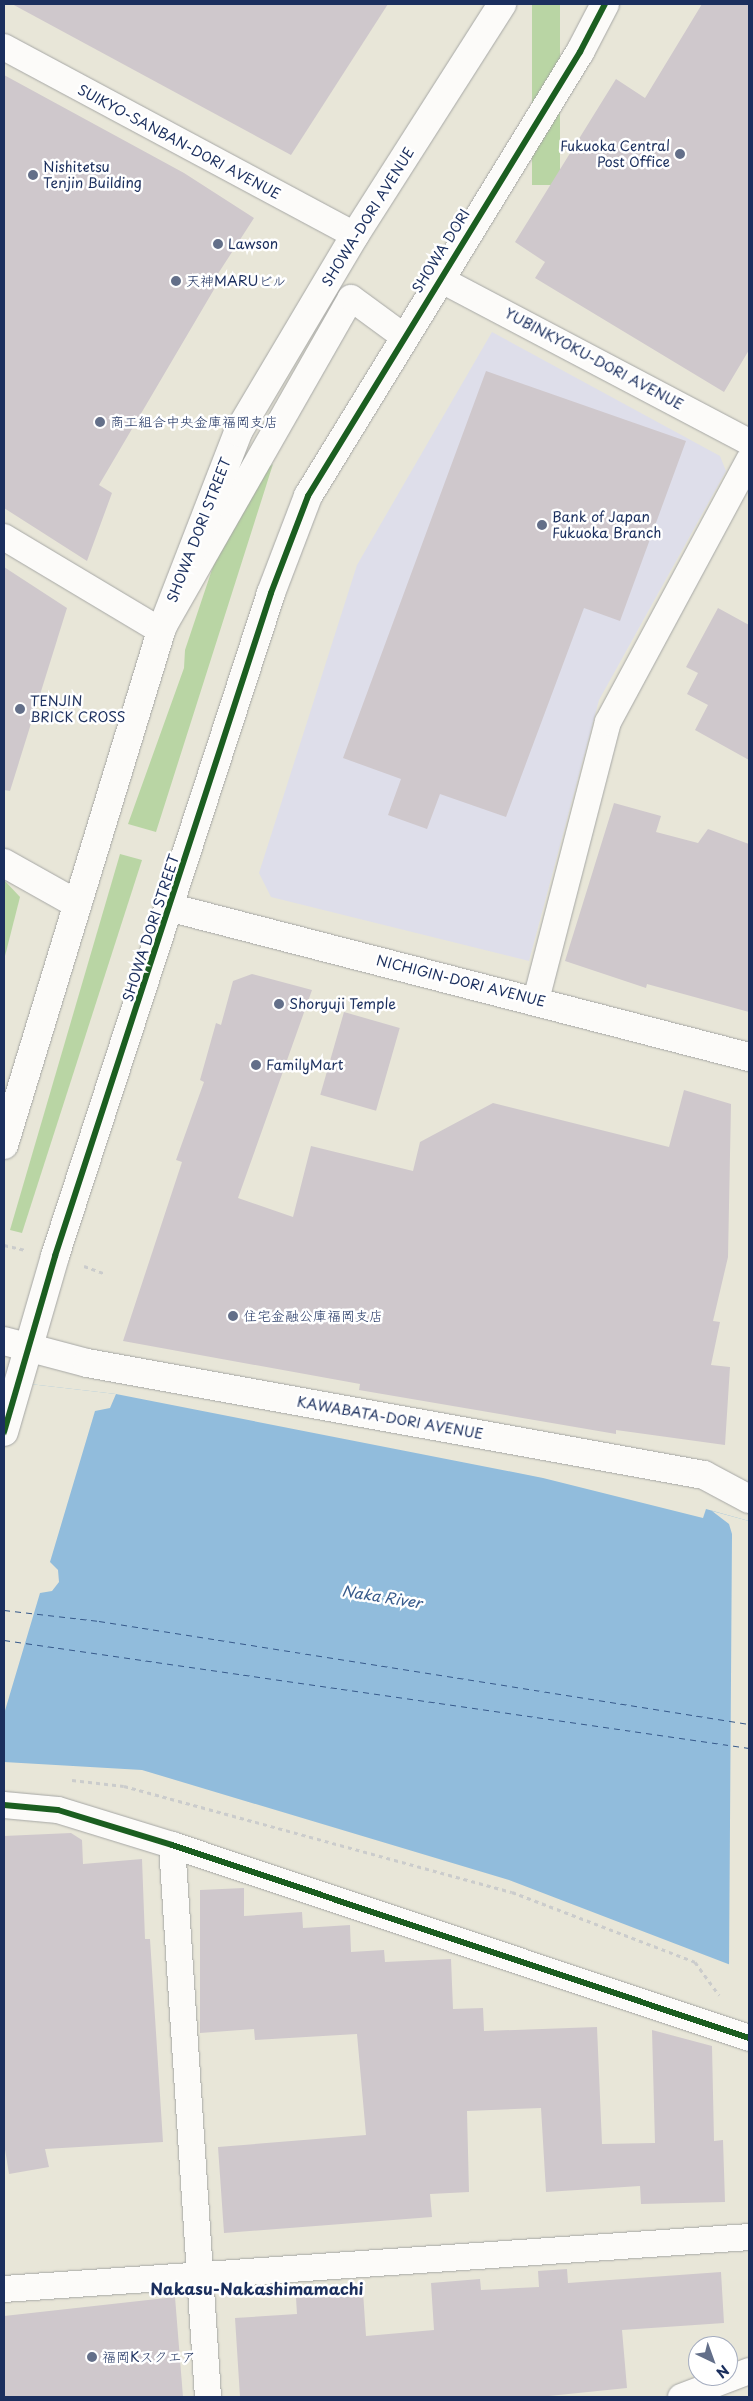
<!DOCTYPE html>
<html>
<head>
<meta charset="utf-8">
<style>
	body { margin:0 }
	#map { position:relative; width:753px; height:2401px; overflow:hidden; background:#e8e6d8; font-family:"Playpen Sans","Klee One",sans-serif }
	div>[style] { position:absolute }
	[style*='--x'] { left:calc(var(--x)*1px); top:calc(var(--y)*1px); width:calc(var(--w)*1px); rotate:calc(var(--a)*1deg) }
	.built>* { inset:0; background:#dedeea }
	.green>* { inset:0; background:#b9d5a4; transform-origin:0 0 }
	.water>* { inset:0; background:#91bcdc }
	.pier>* { inset:0; background:#e8e6d8 }
	.ferry>* { height:1px; margin-top:-0.5px; transform-origin:0; background:repeating-linear-gradient(90deg,#375a8b 0 6px,transparent 0 11px) }
	.building>* { inset:0; background:#cfc8cc; transform-origin:0 0 }
	.path>* { height:3px; margin-top:-1.5px; transform-origin:0; background:repeating-linear-gradient(90deg,#cbcccc 0 4px,transparent 0 8px) }
	.roads { filter:drop-shadow(0 0 1px #a6a7a5) drop-shadow(0 0 1px #a6a7a5) }
	.minor>* { height:26px; margin:-13px; padding:0 13px; transform-origin:13px; border-radius:13px; background:#fcfbf9 }
	.tertiary>* { height:28px; margin:-14px; padding:0 14px; transform-origin:14px; border-radius:14px; background:#fcfbf9 }
	.secondary>* { height:28px; margin:-14px; padding:0 14px; transform-origin:14px; border-radius:14px; background:#fcfbf9 }
	.cycleway>* { height:6px; margin:-3px; padding:0 3px; transform-origin:3px; border-radius:3px; background:#1b5e20 }
	.dots>* { width:14px; height:14px; translate:-50% -50%; box-sizing:border-box; border:2px solid #fff; border-radius:50% }
	span { translate:-50% -50%; white-space:nowrap; text-align:center; line-height:1.15; -webkit-text-stroke:5px #fff; paint-order:stroke }
	.street-label { font-size:14px; color:#1b2f5e }
	.poi-label { font-size:14px; color:#1b2f5e }
	.right { translate:-100% -50%; text-align:right }
	.left { translate:0 -50%; text-align:left }
	.water-label { font-size:15px; color:#375a8b; font-style:italic }
	.quarter-label { font-size:16px; color:#1b2f5e; font-weight:700 }
	.frame { position:absolute; inset:0; border:5px solid #1b2f5e; pointer-events:none }
	.north { position:absolute; left:688px; top:2336px; width:50px; height:50px; box-sizing:border-box; background:#fff; border:1px solid #a4acbf; border-radius:50%; rotate:138deg; font-size:14px; font-weight:700; line-height:20px; text-align:center; color:#1b2f5e }
	.north::after { content:''; display:block; margin:auto; width:18px; height:22px; background:#636f89; clip-path:polygon(50% 0,100% 100%,50% 72%,0 100%) }
</style>
</head>
<body>
<div id="map">
	<div class="built">
		<div style="clip-path:polygon(492px 332px,720px 456px,726px 471px,599px 700px,529px 961px,271px 897px,259px 873px,357px 565px)"></div>
	</div>
	<div class="green">
		<div style="left:532px;top:4px;width:28px;height:181px"></div>
		<div style="clip-path:polygon(273px 464px,156px 832px,128px 824px,184px 668px,185px 650px,238px 492px)"></div>
		<div style="clip-path:polygon(120px 854px,142px 860px,22px 1233px,10px 1230px)"></div>
		<div style="clip-path:polygon(4px 880px,20px 897px,4px 960px)"></div>
	</div>
	<div class="water">
		<div style="clip-path:polygon(4px 1381px,116px 1394px,543px 1478px,703px 1518px,706px 1509px,749px 1521px,749px 1972px,509px 1880px,142px 1770px,4px 1762px)"></div>
	</div>
	<div class="pier">
		<div style="clip-path:polygon(4px 1381px,116px 1394px,110px 1408px,95px 1411px,50px 1562px,58px 1570px,59px 1582px,52px 1591px,40px 1593px,4px 1714px)"></div>
		<div style="clip-path:polygon(712px 1511px,749px 1521px,749px 1975px,729px 1967px,732px 1534px,729px 1524px)"></div>
	</div>
	<div class="ferry">
		<div style="--x:4;--y:1610;--w:96;--a:6.6"></div>
		<div style="--x:99;--y:1621;--w:658;--a:9"></div>
		<div style="--x:4;--y:1640;--w:753;--a:8.25"></div>
	</div>
	<div class="building">
		<div style="clip-path:polygon(12px 4px,388px 4px,291px 155px)"></div>
		<div style="clip-path:polygon(702px 4px,749px 4px,749px 350px,724px 392px,535px 278px,545px 262px,515px 242px,616px 79px,645px 98px)"></div>
		<div style="clip-path:polygon(4px 75px,184px 173px,254px 218px,212px 283px,216px 286px,99px 485px,112px 493px,87px 561px,4px 508px)"></div>
		<div style="clip-path:polygon(486px 371px,686px 441px,620px 621px,584px 608px,506px 817px,440px 794px,427px 829px,388px 815px,401px 779px,343px 758px)"></div>
		<div style="clip-path:polygon(4px 567px,67px 608px,10px 791px,4px 790px)"></div>
		<div style="clip-path:polygon(718px 608px,749px 625px,749px 760px,695px 730px,708px 705px,687px 694px,698px 673px,686px 667px)"></div>
		<div style="clip-path:polygon(614px 803px,661px 816px,656px 832px,698px 843px,708px 829px,749px 844px,749px 1012px,647px 984px,646px 988px,565px 961px)"></div>
		<div style="clip-path:polygon(252px 974px,312px 990px,238px 1198px,293px 1217px,311px 1146px,413px 1171px,420px 1142px,493px 1103px,669px 1147px,684px 1090px,731px 1104px,728px 1257px,713px 1321px,720px 1322px,711px 1365px,730px 1367px,725px 1445px,616px 1430px,616px 1434px,359px 1390px,360px 1384px,123px 1341px,182px 1162px,176px 1160px,204px 1082px,200px 1080px,216px 1023px,221px 1025px,233px 981px)"></div>
		<div style="left:344px;top:1012px;width:58px;height:86px;rotate:16deg"></div>
		<div style="clip-path:polygon(71px 1833px,82px 1840px,83px 1864px,142px 1859px,145px 1939px,150px 1939px,163px 2142px,45px 2149px,49px 2167px,9px 2174px,4px 2143px,4px 1836px)"></div>
		<div style="clip-path:polygon(244px 1888px,244px 1916px,302px 1912px,303px 1928px,350px 1925px,351px 1952px,384px 1950px,385px 1962px,451px 1959px,453px 2009px,483px 2008px,484px 2031px,597px 2027px,602px 2144px,655px 2143px,652px 2030px,712px 2046px,714px 2141px,723px 2140px,725px 2202px,641px 2204px,640px 2186px,546px 2192px,541px 2108px,467px 2111px,469px 2192px,430px 2194px,432px 2217px,224px 2233px,218px 2147px,366px 2135px,357px 2034px,255px 2040px,254px 2029px,200px 2033px,200px 1890px)"></div>
		<div style="clip-path:polygon(567px 2269px,568px 2283px,721px 2272px,724px 2323px,622px 2330px,627px 2388px,539px 2397px,240px 2397px,235px 2318px,297px 2314px,296px 2298px,363px 2292px,366px 2336px,434px 2330px,431px 2283px,480px 2279px,481px 2290px,539px 2287px,538px 2271px)"></div>
		<div style="clip-path:polygon(175px 2297px,183px 2397px,4px 2397px,4px 2316px)"></div>
	</div>
	<div class="path">
		<div style="--x:4;--y:1245;--w:22;--a:13"></div>
		<div style="--x:84;--y:1266;--w:23;--a:20"></div>
		<div style="--x:72;--y:1780;--w:52;--a:6.6"></div>
		<div style="--x:124;--y:1786;--w:402;--a:15.3"></div>
		<div style="--x:512;--y:1892;--w:196;--a:20.9"></div>
		<div style="--x:695;--y:1962;--w:41;--a:54"></div>
	</div>
	<div class="roads">
		<div class="minor">
			<div style="--x:4;--y:47;--w:398;--a:28.2"></div>
			<div style="--x:438;--y:278;--w:352;--a:27.8"></div>
			<div style="--x:4;--y:537;--w:183;--a:30.9"></div>
			<div style="--x:161;--y:631;--w:383;--a:-60.3"></div>
			<div style="--x:351;--y:298;--w:64;--a:36.2"></div>
			<div style="--x:536;--y:1000;--w:287;--a:-75.5"></div>
			<div style="--x:608;--y:722;--w:298;--a:-61.7"></div>
			<div style="--x:4;--y:1805;--w:54;--a:5.3"></div>
			<div style="--x:58;--y:1810;--w:119;--a:17.1"></div>
			<div style="--x:172;--y:1845;--w:608;--a:18.49"></div>
			<div style="--x:172;--y:1845;--w:553;--a:86.27"></div>
			<div style="--x:4;--y:2289;--w:747;--a:-3.99"></div>
			<div style="--x:681;--y:2397;--w:73;--a:-20.9"></div>
		</div>
		<div class="tertiary">
			<div style="--x:4;--y:863;--w:84;--a:29.3"></div>
			<div style="--x:172;--y:908;--w:596;--a:14.48"></div>
			<div style="--x:4;--y:1145;--w:537;--a:-73.01"></div>
			<div style="--x:161;--y:631;--w:213;--a:-68.8"></div>
			<div style="--x:238;--y:432;--w:229;--a:-59.3"></div>
			<div style="--x:355;--y:235;--w:274;--a:-57.5"></div>
			<div style="--x:4;--y:1432;--w:183;--a:-73.8"></div>
			<div style="--x:55;--y:1256;--w:697;--a:-71.95"></div>
			<div style="--x:271;--y:593;--w:104;--a:-69.1"></div>
			<div style="--x:308;--y:496;--w:521;--a:-58.51"></div>
			<div style="--x:580;--y:52;--w:54;--a:-62.5"></div>
		</div>
		<div class="secondary">
			<div style="--x:4;--y:1341;--w:86;--a:14.8"></div>
			<div style="--x:87;--y:1363;--w:627;--a:10.29"></div>
			<div style="--x:704;--y:1475;--w:51;--a:28.1"></div>
		</div>
	</div>
	<div class="cycleway">
		<div style="--x:4;--y:1432;--w:183;--a:-73.8"></div>
		<div style="--x:55;--y:1256;--w:697;--a:-71.95"></div>
		<div style="--x:271;--y:593;--w:104;--a:-69.1"></div>
		<div style="--x:308;--y:496;--w:521;--a:-58.51"></div>
		<div style="--x:580;--y:52;--w:54;--a:-62.5"></div>
		<div style="--x:4;--y:1805;--w:54;--a:5.3"></div>
		<div style="--x:58;--y:1810;--w:119;--a:17.1"></div>
		<div style="--x:172;--y:1845;--w:608;--a:18.49"></div>
	</div>
	<div class="dots">
		<div style="left:680px;top:154px;background:#636f89"></div>
		<div style="left:33px;top:175px;background:#636f89"></div>
		<div style="left:218px;top:244px;background:#636f89"></div>
		<div style="left:176px;top:281px;background:#636f89"></div>
		<div style="left:100px;top:422px;background:#636f89"></div>
		<div style="left:542px;top:525px;background:#636f89"></div>
		<div style="left:20px;top:709px;background:#636f89"></div>
		<div style="left:279px;top:1004px;background:#636f89"></div>
		<div style="left:256px;top:1065px;background:#636f89"></div>
		<div style="left:233px;top:1316px;background:#636f89"></div>
		<div style="left:92px;top:2357px;background:#636f89"></div>
	</div>
	<div class="street-label">
		<span style="left:179px;top:142px;rotate:28deg">SUIKYO-SANBAN-DORI AVENUE</span>
		<span style="left:368px;top:217px;rotate:-58deg">SHOWA-DORI AVENUE</span>
		<span style="left:441px;top:251px;rotate:-58deg">SHOWA DORI</span>
		<span style="left:594px;top:359px;rotate:28deg">YUBINKYOKU-DORI AVENUE</span>
		<span style="left:199px;top:530px;rotate:-69deg">SHOWA DORI STREET</span>
		<span style="left:151px;top:928px;rotate:-72deg">SHOWA DORI STREET</span>
		<span style="left:461px;top:981px;rotate:14deg">NICHIGIN-DORI AVENUE</span>
		<span style="left:390px;top:1418px;rotate:10deg">KAWABATA-DORI AVENUE</span>
	</div>
	<div class="poi-label">
		<span class="right" style="left:670px;top:154px">Fukuoka Central<br>Post Office</span>
		<span class="left" style="left:43px;top:175px">Nishitetsu<br>Tenjin Building</span>
		<span class="left" style="left:228px;top:244px">Lawson</span>
		<span class="left" style="left:186px;top:281px">天神MARUビル</span>
		<span class="left" style="left:110px;top:422px">商工組合中央金庫福岡支店</span>
		<span class="left" style="left:552px;top:525px">Bank of Japan<br>Fukuoka Branch</span>
		<span class="left" style="left:30px;top:709px">TENJIN<br>BRICK CROSS</span>
		<span class="left" style="left:289px;top:1004px">Shoryuji Temple</span>
		<span class="left" style="left:266px;top:1065px">FamilyMart</span>
		<span class="left" style="left:243px;top:1316px">住宅金融公庫福岡支店</span>
		<span class="left" style="left:102px;top:2357px">福岡Kスクエア</span>
	</div>
	<div class="water-label">
		<span style="left:382px;top:1596px;rotate:9deg">Naka River</span>
	</div>
	<div class="quarter-label">
		<span style="left:257px;top:2288px">Nakasu-Nakashimamachi</span>
	</div>
	<div class="frame"></div>
	<div class="north">N</div>
</div>
</body>
</html>
